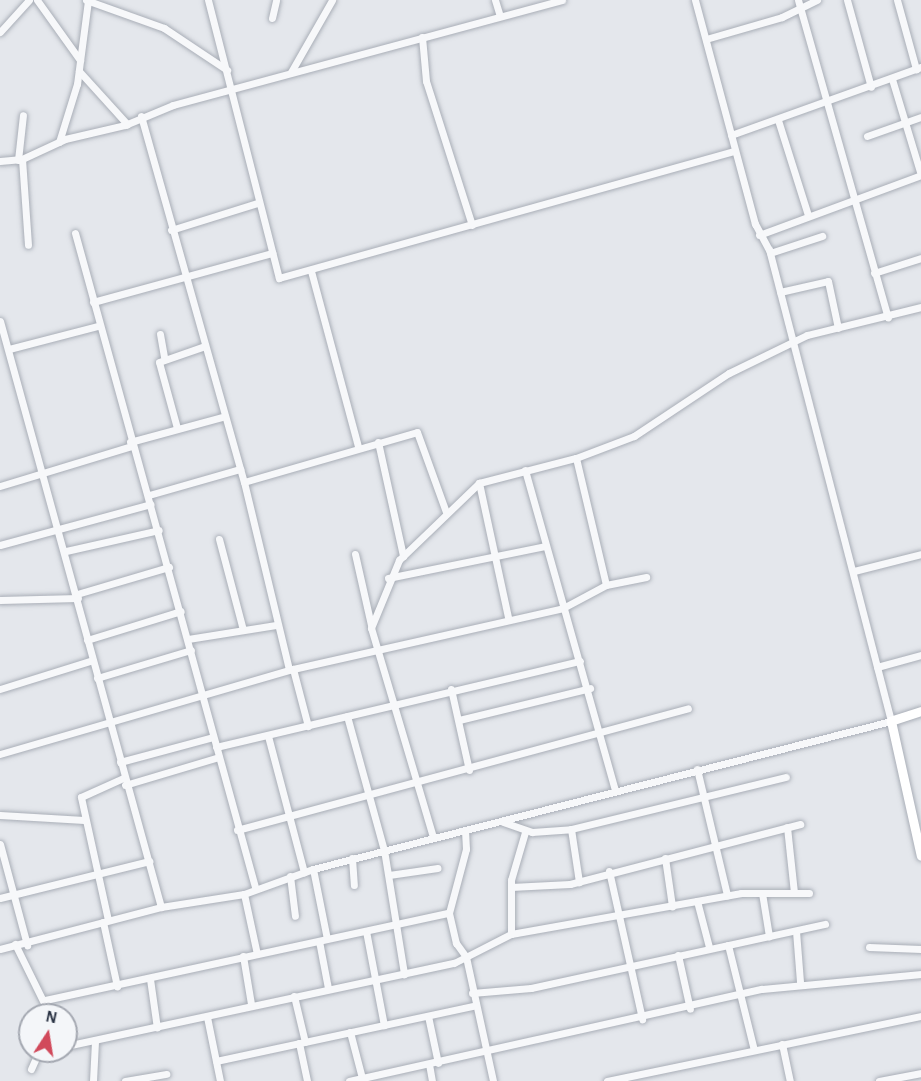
<!DOCTYPE html>
<html>
<head>
<meta charset="utf-8">
<style>
	body { margin:0 }
	#map { position:relative; width:921px; height:1081px; overflow:hidden; background:#e4e7ec; font-family:"Alegreya Sans",sans-serif }
	div>[style] { position:absolute }
	[style*='--x'] { left:calc(var(--x)*1px); top:calc(var(--y)*1px); width:calc(var(--w)*1px); rotate:calc(var(--a)*1deg) }
	.roads { filter:drop-shadow(0 0 2px #a9aeb7) drop-shadow(0 0 2px #a9aeb7) }
	.street>* { height:7px; margin:-3.5px; padding:0 3.5px; transform-origin:3.5px; border-radius:3.5px; background:#f7f8fa }
	.secondary>* { height:9px; margin:-4.5px; padding:0 4.5px; transform-origin:4.5px; border-radius:4.5px; background:#fff }
	span { translate:-50% -50%; white-space:nowrap; text-align:center; line-height:1.15; -webkit-text-stroke:4.5px #f4f6f9; paint-order:stroke }
	.north { position:absolute; left:18px; top:1003px; width:60px; height:60px; box-sizing:border-box; background:#f4f6f9; border:2px solid #a4a8b1; border-radius:50%; rotate:12deg; font-size:16px; font-weight:700; line-height:24px; text-align:center; color:#2b3445 }
	.north::after { content:''; display:block; margin:auto; width:21px; height:27px; background:#d1495b; clip-path:polygon(50% 0,100% 100%,50% 72%,0 100%) }
</style>
</head>
<body>
<div id="map">
	<div class="roads">
		<div class="street">
			<div style="--x:37;--y:0;--w:74;--a:54.4"></div>
			<div style="--x:86;--y:0;--w:83;--a:19.7"></div>
			<div style="--x:164;--y:28;--w:76;--a:33.7"></div>
			<div style="--x:208;--y:0;--w:287;--a:75.7"></div>
			<div style="--x:279;--y:278;--w:473;--a:-15.6"></div>
			<div style="--x:495;--y:0;--w:17;--a:73"></div>
			<div style="--x:798;--y:0;--w:330;--a:74.2"></div>
			<div style="--x:847;--y:0;--w:90;--a:74.6"></div>
			<div style="--x:897;--y:0;--w:72;--a:74.6"></div>
			<div style="--x:272;--y:18;--w:18;--a:-77"></div>
			<div style="--x:0;--y:32;--w:43;--a:-47.8"></div>
			<div style="--x:422;--y:37;--w:44;--a:84.8"></div>
			<div style="--x:426;--y:81;--w:151;--a:72.3"></div>
			<div style="--x:706;--y:39;--w:79;--a:-16.1"></div>
			<div style="--x:782;--y:17;--w:39;--a:-26"></div>
			<div style="--x:79;--y:71;--w:72;--a:47.8"></div>
			<div style="--x:291;--y:72;--w:83;--a:-60.3"></div>
			<div style="--x:892;--y:79;--w:100;--a:73.2"></div>
			<div style="--x:141;--y:116;--w:380;--a:74.3"></div>
			<div style="--x:244;--y:482;--w:193;--a:76.5"></div>
			<div style="--x:778;--y:120;--w:100;--a:72.5"></div>
			<div style="--x:731;--y:135;--w:202;--a:-19.7"></div>
			<div style="--x:867;--y:136;--w:57;--a:-19.4"></div>
			<div style="--x:59;--y:142;--w:61;--a:-72.8"></div>
			<div style="--x:77;--y:84;--w:85;--a:-82.5"></div>
			<div style="--x:22;--y:159;--w:86;--a:86"></div>
			<div style="--x:18;--y:160;--w:45;--a:-83.7"></div>
			<div style="--x:0;--y:161;--w:22;--a:-5"></div>
			<div style="--x:22;--y:159;--w:47;--a:-24.9"></div>
			<div style="--x:65;--y:139;--w:62;--a:-13.1"></div>
			<div style="--x:125;--y:125;--w:52;--a:-22.6"></div>
			<div style="--x:173;--y:105;--w:403;--a:-15.1"></div>
			<div style="--x:171;--y:230;--w:90;--a:-17.4"></div>
			<div style="--x:75;--y:233;--w:678;--a:74.61"></div>
			<div style="--x:759;--y:235;--w:173;--a:-20.3"></div>
			<div style="--x:770;--y:253;--w:55;--a:-18.1"></div>
			<div style="--x:311;--y:271;--w:182;--a:75"></div>
			<div style="--x:874;--y:273;--w:49;--a:-17.7"></div>
			<div style="--x:780;--y:292;--w:49;--a:-12.9"></div>
			<div style="--x:828;--y:281;--w:48;--a:78"></div>
			<div style="--x:93;--y:302;--w:186;--a:-15.3"></div>
			<div style="--x:0;--y:321;--w:608;--a:74.64"></div>
			<div style="--x:160;--y:334;--w:23;--a:80"></div>
			<div style="--x:9;--y:349;--w:92;--a:-14.5"></div>
			<div style="--x:177;--y:428;--w:68;--a:-105.3"></div>
			<div style="--x:159;--y:362;--w:46;--a:-19.2"></div>
			<div style="--x:130;--y:442;--w:95;--a:-15.2"></div>
			<div style="--x:378;--y:442;--w:117;--a:77.6"></div>
			<div style="--x:576;--y:458;--w:130;--a:76.7"></div>
			<div style="--x:525;--y:470;--w:332;--a:74.3"></div>
			<div style="--x:244;--y:482;--w:180;--a:-16.1"></div>
			<div style="--x:417;--y:432;--w:85;--a:70.1"></div>
			<div style="--x:479;--y:483;--w:137;--a:77.8"></div>
			<div style="--x:0;--y:486;--w:138;--a:-16.9"></div>
			<div style="--x:149;--y:495;--w:95;--a:-15.9"></div>
			<div style="--x:219;--y:539;--w:94;--a:75.2"></div>
			<div style="--x:0;--y:545;--w:156;--a:-15.2"></div>
			<div style="--x:66;--y:551;--w:95;--a:-12.7"></div>
			<div style="--x:355;--y:554;--w:73;--a:77.3"></div>
			<div style="--x:854;--y:571;--w:69;--a:-14.2"></div>
			<div style="--x:388;--y:578;--w:160;--a:-11.5"></div>
			<div style="--x:77;--y:594;--w:96;--a:-16.4"></div>
			<div style="--x:0;--y:600;--w:78;--a:-1.5"></div>
			<div style="--x:188;--y:639;--w:89;--a:-9"></div>
			<div style="--x:87;--y:640;--w:98;--a:-17.1"></div>
			<div style="--x:877;--y:667;--w:46;--a:-15.3"></div>
			<div style="--x:293;--y:669;--w:59;--a:75.3"></div>
			<div style="--x:97;--y:678;--w:98;--a:-16.6"></div>
			<div style="--x:0;--y:689;--w:97;--a:-17.3"></div>
			<div style="--x:451;--y:689;--w:83;--a:77.5"></div>
			<div style="--x:347;--y:716;--w:139;--a:74.6"></div>
			<div style="--x:384;--y:850;--w:126;--a:80.8"></div>
			<div style="--x:459;--y:720;--w:135;--a:-13.7"></div>
			<div style="--x:268;--y:736;--w:141;--a:75.2"></div>
			<div style="--x:216;--y:747;--w:374;--a:-13.3"></div>
			<div style="--x:0;--y:754;--w:305;--a:-16.2"></div>
			<div style="--x:293;--y:669;--w:277;--a:-12.7"></div>
			<div style="--x:563;--y:608;--w:49;--a:-28.1"></div>
			<div style="--x:606;--y:585;--w:41;--a:-11.3"></div>
			<div style="--x:120;--y:762;--w:96;--a:-15"></div>
			<div style="--x:697;--y:769;--w:130;--a:76.6"></div>
			<div style="--x:125;--y:785;--w:98;--a:-16.6"></div>
			<div style="--x:0;--y:815;--w:84;--a:3.4"></div>
			<div style="--x:503;--y:822;--w:31;--a:19"></div>
			<div style="--x:532;--y:832;--w:39;--a:-4"></div>
			<div style="--x:571;--y:829;--w:221;--a:-13.6"></div>
			<div style="--x:787;--y:827;--w:65;--a:83.9"></div>
			<div style="--x:571;--y:829;--w:54;--a:81.4"></div>
			<div style="--x:237;--y:830;--w:467;--a:-15.1"></div>
			<div style="--x:465;--y:830;--w:19;--a:87"></div>
			<div style="--x:466;--y:849;--w:66;--a:104.9"></div>
			<div style="--x:449;--y:913;--w:31;--a:77"></div>
			<div style="--x:456;--y:943;--w:17;--a:54"></div>
			<div style="--x:466;--y:957;--w:127;--a:77.7"></div>
			<div style="--x:433;--y:837;--w:218;--a:-106.5"></div>
			<div style="--x:371;--y:628;--w:74;--a:-67.6"></div>
			<div style="--x:399;--y:560;--w:111;--a:-43.9"></div>
			<div style="--x:479;--y:483;--w:100;--a:-14.5"></div>
			<div style="--x:576;--y:458;--w:62;--a:-20.8"></div>
			<div style="--x:634;--y:436;--w:114;--a:-33.6"></div>
			<div style="--x:729;--y:373;--w:87;--a:-26"></div>
			<div style="--x:807;--y:335;--w:117;--a:-13.8"></div>
			<div style="--x:0;--y:844;--w:105;--a:75"></div>
			<div style="--x:352;--y:858;--w:27;--a:86"></div>
			<div style="--x:665;--y:858;--w:49;--a:81.7"></div>
			<div style="--x:313;--y:869;--w:71;--a:78.7"></div>
			<div style="--x:609;--y:871;--w:152;--a:77.4"></div>
			<div style="--x:389;--y:875;--w:49;--a:-8.3"></div>
			<div style="--x:290;--y:876;--w:40;--a:82.9"></div>
			<div style="--x:511;--y:887;--w:59;--a:-2.9"></div>
			<div style="--x:570;--y:884;--w:238;--a:-14.6"></div>
			<div style="--x:762;--y:893;--w:44;--a:80.8"></div>
			<div style="--x:244;--y:894;--w:61;--a:77.8"></div>
			<div style="--x:0;--y:898;--w:154;--a:-13.9"></div>
			<div style="--x:697;--y:901;--w:48;--a:75.4"></div>
			<div style="--x:108;--y:920;--w:126;--a:-102.4"></div>
			<div style="--x:81;--y:797;--w:46;--a:-24.3"></div>
			<div style="--x:103;--y:922;--w:66;--a:77.7"></div>
			<div style="--x:366;--y:931;--w:96;--a:79.2"></div>
			<div style="--x:796;--y:931;--w:51;--a:85.5"></div>
			<div style="--x:511;--y:934;--w:54;--a:-90"></div>
			<div style="--x:511;--y:880;--w:50;--a:-73.7"></div>
			<div style="--x:319;--y:941;--w:48;--a:79.2"></div>
			<div style="--x:15;--y:944;--w:79;--a:63.8"></div>
			<div style="--x:728;--y:945;--w:108;--a:76.1"></div>
			<div style="--x:869;--y:947;--w:52;--a:2.2"></div>
			<div style="--x:0;--y:949;--w:166;--a:-14.6"></div>
			<div style="--x:161;--y:907;--w:84;--a:-8.9"></div>
			<div style="--x:244;--y:894;--w:73;--a:-19.9"></div>
			<div style="--x:313;--y:869;--w:597;--a:-14.36"></div>
			<div style="--x:891;--y:721;--w:487;--a:-104.5"></div>
			<div style="--x:769;--y:250;--w:30;--a:-118"></div>
			<div style="--x:755;--y:224;--w:232;--a:-105"></div>
			<div style="--x:678;--y:955;--w:55;--a:77.5"></div>
			<div style="--x:243;--y:956;--w:49;--a:80.5"></div>
			<div style="--x:150;--y:979;--w:49;--a:81.9"></div>
			<div style="--x:472;--y:993;--w:59;--a:-4.8"></div>
			<div style="--x:531;--y:988;--w:301;--a:-12.3"></div>
			<div style="--x:294;--y:996;--w:47;--a:76.6"></div>
			<div style="--x:45;--y:1000;--w:413;--a:-12.2"></div>
			<div style="--x:428;--y:1016;--w:48;--a:78"></div>
			<div style="--x:207;--y:1017;--w:65;--a:78.5"></div>
			<div style="--x:350;--y:1032;--w:48;--a:75.4"></div>
			<div style="--x:299;--y:1043;--w:39;--a:78"></div>
			<div style="--x:782;--y:1044;--w:38;--a:78"></div>
			<div style="--x:66;--y:1046;--w:397;--a:-12.1"></div>
			<div style="--x:454;--y:963;--w:64;--a:-27"></div>
			<div style="--x:511;--y:934;--w:234;--a:-10.1"></div>
			<div style="--x:741;--y:893;--w:68;--a:0"></div>
			<div style="--x:216;--y:1061;--w:263;--a:-12.1"></div>
			<div style="--x:429;--y:1064;--w:17;--a:80"></div>
			<div style="--x:31;--y:1069;--w:20;--a:-66"></div>
			<div style="--x:93;--y:1081;--w:40;--a:-87.1"></div>
			<div style="--x:125;--y:1081;--w:42;--a:-9.7"></div>
			<div style="--x:349;--y:1081;--w:423;--a:-12.6"></div>
			<div style="--x:762;--y:989;--w:160;--a:-5.4"></div>
			<div style="--x:607;--y:1081;--w:321;--a:-11.7"></div>
			<div style="--x:879;--y:1081;--w:43;--a:-10.8"></div>
		</div>
		<div class="secondary">
			<div style="--x:921;--y:711;--w:32;--a:162"></div>
			<div style="--x:891;--y:721;--w:138;--a:77.5"></div>
		</div>
	</div>
	<div class="north">N</div>
</div>
</body>
</html>
